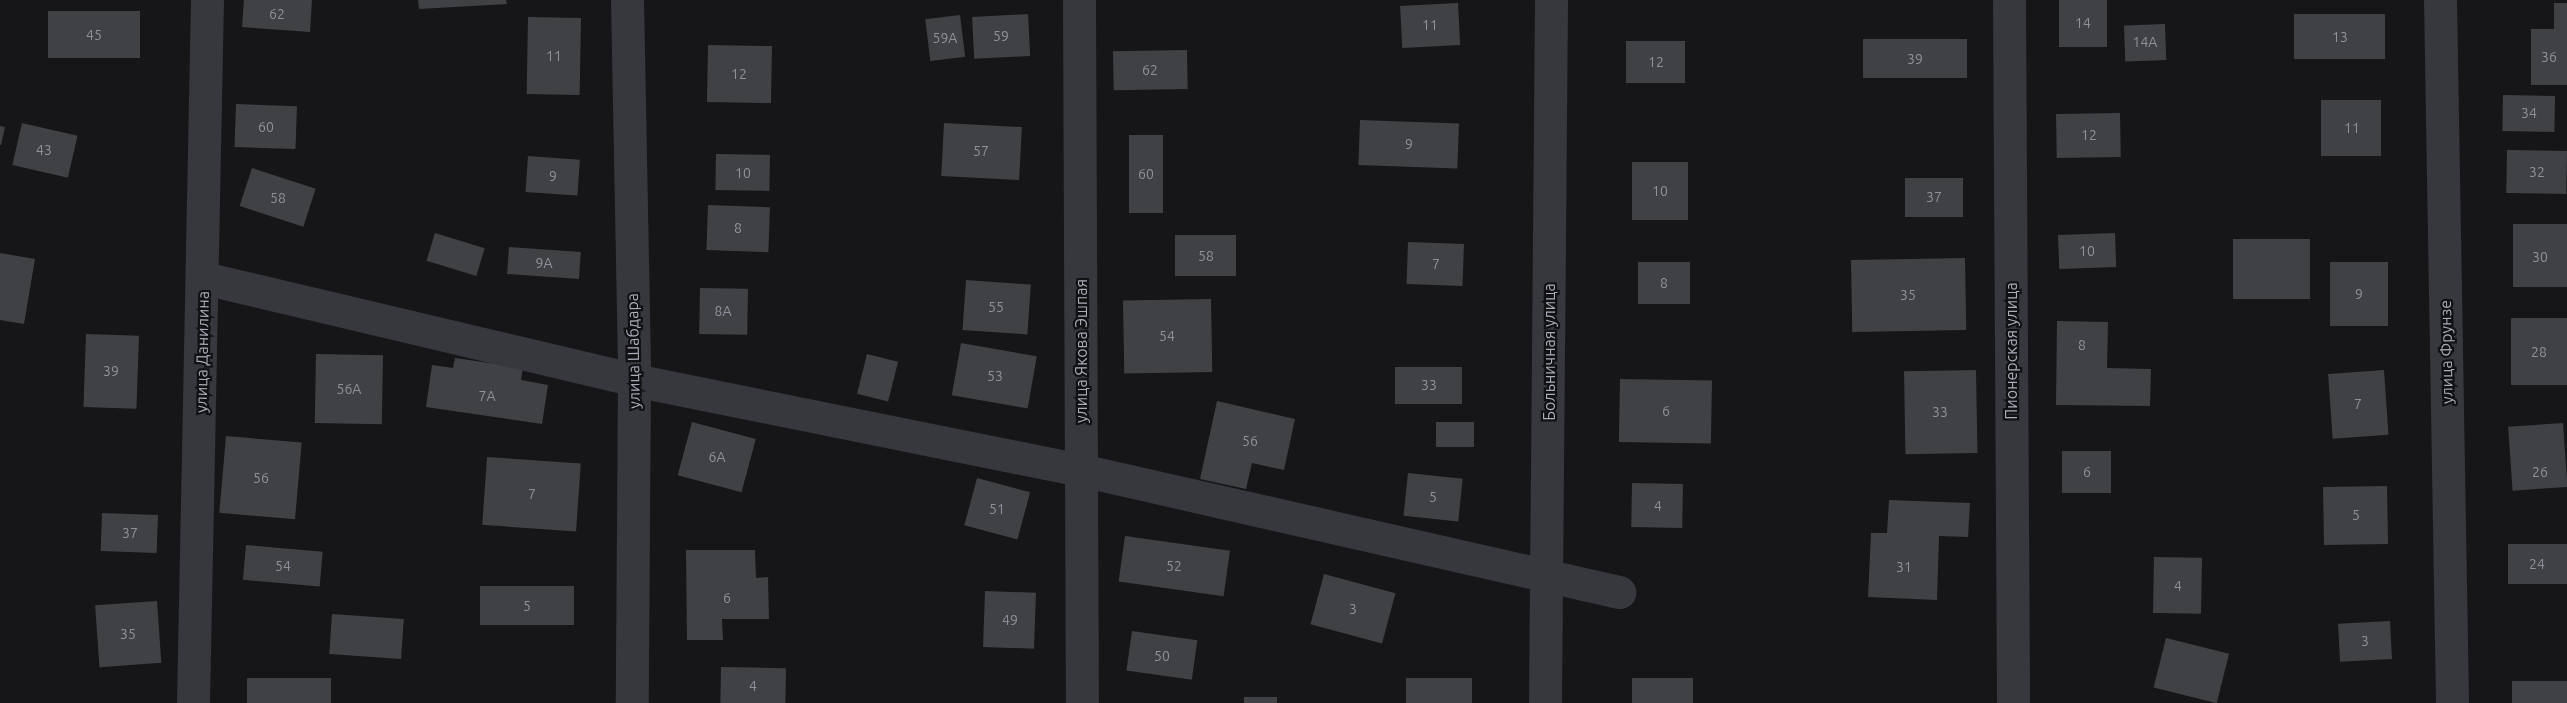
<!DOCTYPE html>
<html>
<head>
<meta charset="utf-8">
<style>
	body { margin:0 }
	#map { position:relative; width:2567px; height:703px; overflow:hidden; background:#161618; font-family:Ubuntu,sans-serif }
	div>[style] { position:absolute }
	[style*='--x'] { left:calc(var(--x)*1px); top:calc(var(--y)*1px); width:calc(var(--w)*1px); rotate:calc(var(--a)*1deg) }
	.building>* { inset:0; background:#404145; transform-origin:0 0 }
	.minor>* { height:33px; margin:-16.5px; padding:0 16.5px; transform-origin:16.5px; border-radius:16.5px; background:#37383d }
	span { translate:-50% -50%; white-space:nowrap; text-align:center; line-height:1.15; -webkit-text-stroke:4.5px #111113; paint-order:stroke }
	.number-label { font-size:14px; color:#8e929b }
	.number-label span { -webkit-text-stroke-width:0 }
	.street-label { font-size:16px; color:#a8adb8 }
</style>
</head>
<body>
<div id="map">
	<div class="building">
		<div style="clip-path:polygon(244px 0,312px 0,310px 32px,242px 27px)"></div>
		<div style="clip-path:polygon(418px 0,506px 0,507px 4px,419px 9px)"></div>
		<div style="left:2059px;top:0;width:48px;height:47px"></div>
		<div style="left:1458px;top:3px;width:42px;height:58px;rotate:87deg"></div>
		<div style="clip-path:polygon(2554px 3px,2567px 3px,2567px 85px,2531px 85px,2531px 29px,2554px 29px)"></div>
		<div style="left:140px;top:11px;width:47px;height:92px;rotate:90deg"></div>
		<div style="left:1028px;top:14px;width:42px;height:56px;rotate:87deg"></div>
		<div style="left:2385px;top:14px;width:45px;height:91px;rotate:90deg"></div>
		<div style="left:960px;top:15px;width:42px;height:35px;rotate:83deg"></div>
		<div style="left:528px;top:17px;width:53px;height:77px;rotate:1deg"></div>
		<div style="left:2165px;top:24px;width:36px;height:41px;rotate:88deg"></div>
		<div style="left:1967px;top:39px;width:39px;height:104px;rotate:90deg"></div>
		<div style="left:1626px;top:41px;width:59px;height:42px"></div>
		<div style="left:708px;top:45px;width:64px;height:57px;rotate:1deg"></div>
		<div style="left:1187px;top:50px;width:39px;height:74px;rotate:89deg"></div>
		<div style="left:2503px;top:95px;width:52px;height:36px;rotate:1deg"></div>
		<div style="left:2321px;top:100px;width:60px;height:56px"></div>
		<div style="left:236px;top:104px;width:61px;height:43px;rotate:2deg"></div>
		<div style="left:2120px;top:113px;width:44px;height:64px;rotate:89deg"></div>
		<div style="left:1360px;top:120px;width:99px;height:45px;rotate:2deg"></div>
		<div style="left:22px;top:123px;width:57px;height:43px;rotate:13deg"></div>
		<div style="left:944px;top:123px;width:78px;height:53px;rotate:3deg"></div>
		<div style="clip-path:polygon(0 126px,5px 127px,1px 145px,0 145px)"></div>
		<div style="left:1129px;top:135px;width:34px;height:78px"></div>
		<div style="left:2507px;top:150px;width:60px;height:43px;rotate:1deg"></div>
		<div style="left:716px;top:154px;width:54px;height:36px;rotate:1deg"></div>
		<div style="left:528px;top:156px;width:52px;height:36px;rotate:4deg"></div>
		<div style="left:1632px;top:162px;width:56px;height:58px"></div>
		<div style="left:252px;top:168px;width:67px;height:40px;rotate:18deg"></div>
		<div style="left:1905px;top:178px;width:58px;height:39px"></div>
		<div style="left:708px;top:205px;width:62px;height:45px;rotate:2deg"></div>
		<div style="left:2567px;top:224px;width:63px;height:54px;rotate:90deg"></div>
		<div style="left:435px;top:233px;width:52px;height:29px;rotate:17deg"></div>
		<div style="left:2115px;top:233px;width:34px;height:57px;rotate:88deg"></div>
		<div style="left:1175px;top:235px;width:61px;height:41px"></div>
		<div style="left:2310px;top:239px;width:60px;height:77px;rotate:90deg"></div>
		<div style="left:1408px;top:242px;width:56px;height:42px;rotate:2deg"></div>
		<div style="left:509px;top:247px;width:72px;height:27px;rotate:4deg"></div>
		<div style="clip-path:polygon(0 253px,35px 259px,24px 324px,0 320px)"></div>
		<div style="left:1965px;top:258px;width:72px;height:114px;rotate:89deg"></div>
		<div style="left:1638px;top:262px;width:52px;height:42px"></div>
		<div style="left:2330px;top:262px;width:58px;height:64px"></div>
		<div style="left:966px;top:280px;width:65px;height:50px;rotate:4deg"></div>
		<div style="left:700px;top:288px;width:48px;height:46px;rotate:1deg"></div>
		<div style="left:1211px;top:299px;width:73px;height:88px;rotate:89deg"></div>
		<div style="left:2511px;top:318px;width:56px;height:67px"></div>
		<div style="clip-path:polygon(2057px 321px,2108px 322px,2107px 368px,2151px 369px,2150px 406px,2056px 405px)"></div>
		<div style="left:86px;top:334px;width:53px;height:73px;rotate:2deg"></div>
		<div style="left:961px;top:343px;width:77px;height:53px;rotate:10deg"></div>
		<div style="left:316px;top:354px;width:67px;height:69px;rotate:1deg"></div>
		<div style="left:867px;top:354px;width:32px;height:41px;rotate:14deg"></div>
		<div style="clip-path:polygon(455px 358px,523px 368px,521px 380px,548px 385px,542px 424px,426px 407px,432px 365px,453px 368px)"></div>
		<div style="left:1395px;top:367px;width:67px;height:37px"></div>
		<div style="left:1976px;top:370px;width:83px;height:72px;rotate:89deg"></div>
		<div style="left:2384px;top:370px;width:65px;height:56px;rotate:86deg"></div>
		<div style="left:1620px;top:379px;width:92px;height:63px;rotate:1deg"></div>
		<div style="clip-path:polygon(1217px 401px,1295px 419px,1284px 470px,1252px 463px,1246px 489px,1200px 479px)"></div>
		<div style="left:692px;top:422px;width:66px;height:55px;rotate:15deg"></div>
		<div style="left:1474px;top:422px;width:25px;height:38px;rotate:90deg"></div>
		<div style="left:2563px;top:423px;width:64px;height:55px;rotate:86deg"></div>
		<div style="left:226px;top:436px;width:76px;height:77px;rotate:5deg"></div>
		<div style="left:2111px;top:451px;width:42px;height:49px;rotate:90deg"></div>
		<div style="left:487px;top:457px;width:94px;height:68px;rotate:4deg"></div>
		<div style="left:1408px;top:473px;width:55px;height:43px;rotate:6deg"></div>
		<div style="left:977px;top:478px;width:55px;height:49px;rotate:15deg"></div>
		<div style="left:1632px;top:483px;width:51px;height:44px;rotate:1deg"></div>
		<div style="left:2387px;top:486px;width:58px;height:64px;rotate:89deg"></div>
		<div style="clip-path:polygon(1889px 500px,1970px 503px,1968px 537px,1939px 536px,1937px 600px,1868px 597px,1871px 533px,1887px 533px)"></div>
		<div style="left:102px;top:513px;width:56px;height:38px;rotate:2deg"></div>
		<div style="left:1125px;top:536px;width:106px;height:46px;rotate:8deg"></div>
		<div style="left:2508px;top:544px;width:59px;height:40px"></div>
		<div style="left:246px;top:545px;width:77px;height:35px;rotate:5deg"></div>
		<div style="clip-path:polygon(686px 550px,755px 550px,756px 578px,768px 577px,769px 619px,722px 619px,723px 640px,687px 640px)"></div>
		<div style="left:2154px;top:557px;width:48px;height:56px;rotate:1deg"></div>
		<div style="left:1324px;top:574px;width:74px;height:52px;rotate:15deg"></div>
		<div style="left:480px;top:586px;width:94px;height:39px"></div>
		<div style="left:985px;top:591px;width:51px;height:56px;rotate:2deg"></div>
		<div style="left:157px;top:601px;width:62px;height:62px;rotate:86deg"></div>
		<div style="left:332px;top:614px;width:72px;height:40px;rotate:4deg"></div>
		<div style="left:2390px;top:621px;width:38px;height:52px;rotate:87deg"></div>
		<div style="left:1132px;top:631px;width:66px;height:40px;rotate:8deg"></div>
		<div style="left:2166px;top:638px;width:65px;height:51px;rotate:14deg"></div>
		<div style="left:721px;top:667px;width:65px;height:36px;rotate:1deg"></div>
		<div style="left:331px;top:678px;width:25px;height:84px;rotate:90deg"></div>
		<div style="left:1406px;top:678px;width:66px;height:25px"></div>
		<div style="left:1693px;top:678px;width:25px;height:61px;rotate:90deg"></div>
		<div style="left:2512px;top:681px;width:55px;height:22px"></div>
		<div style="left:1244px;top:697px;width:33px;height:6px"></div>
	</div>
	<div class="minor">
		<div style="--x:627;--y:0;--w:380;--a:88.9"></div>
		<div style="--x:634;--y:380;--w:323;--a:90.4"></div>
		<div style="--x:1079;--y:0;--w:703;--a:89.76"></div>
		<div style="--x:2009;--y:0;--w:703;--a:89.67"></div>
		<div style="--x:2440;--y:0;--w:703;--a:89.02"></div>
		<div style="--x:204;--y:278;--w:442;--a:13.3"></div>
		<div style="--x:634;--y:380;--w:456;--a:11.4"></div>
		<div style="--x:1081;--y:470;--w:552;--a:12.78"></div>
		<div style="--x:193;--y:703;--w:703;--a:-88.86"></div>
		<div style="--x:1545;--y:703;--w:703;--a:-89.51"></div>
	</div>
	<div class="number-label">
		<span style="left:277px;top:14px">62</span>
		<span style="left:2083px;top:23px">14</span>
		<span style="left:1430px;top:25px">11</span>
		<span style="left:94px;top:35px">45</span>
		<span style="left:1001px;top:36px">59</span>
		<span style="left:2340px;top:37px">13</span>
		<span style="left:945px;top:38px">59А</span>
		<span style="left:2145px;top:42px">14А</span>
		<span style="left:554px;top:56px">11</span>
		<span style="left:2549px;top:57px">36</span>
		<span style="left:1915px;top:59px">39</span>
		<span style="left:1656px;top:62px">12</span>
		<span style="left:1150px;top:70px">62</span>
		<span style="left:739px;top:74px">12</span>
		<span style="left:2529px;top:113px">34</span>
		<span style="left:266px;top:127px">60</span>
		<span style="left:2352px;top:128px">11</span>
		<span style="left:2089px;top:135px">12</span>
		<span style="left:1409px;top:144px">9</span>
		<span style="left:44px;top:150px">43</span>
		<span style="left:981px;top:151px">57</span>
		<span style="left:2537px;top:172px">32</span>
		<span style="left:743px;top:173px">10</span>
		<span style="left:1146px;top:174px">60</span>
		<span style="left:553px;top:176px">9</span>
		<span style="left:1660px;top:191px">10</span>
		<span style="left:1934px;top:197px">37</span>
		<span style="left:278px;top:198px">58</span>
		<span style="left:738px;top:228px">8</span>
		<span style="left:2087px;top:251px">10</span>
		<span style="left:1206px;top:256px">58</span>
		<span style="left:2540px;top:257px">30</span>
		<span style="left:544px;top:263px">9А</span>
		<span style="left:1436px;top:264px">7</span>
		<span style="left:1664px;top:283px">8</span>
		<span style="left:2359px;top:294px">9</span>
		<span style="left:1908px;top:295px">35</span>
		<span style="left:996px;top:307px">55</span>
		<span style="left:723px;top:311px">8А</span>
		<span style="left:1167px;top:336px">54</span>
		<span style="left:2082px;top:345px">8</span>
		<span style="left:2539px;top:352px">28</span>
		<span style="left:111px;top:371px">39</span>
		<span style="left:995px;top:376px">53</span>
		<span style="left:1429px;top:385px">33</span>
		<span style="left:349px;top:389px">56А</span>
		<span style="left:487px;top:396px">7А</span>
		<span style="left:2358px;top:404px">7</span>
		<span style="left:1666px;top:411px">6</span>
		<span style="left:1940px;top:412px">33</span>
		<span style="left:1250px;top:441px">56</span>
		<span style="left:717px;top:457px">6А</span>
		<span style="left:2087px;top:472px">6</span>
		<span style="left:2540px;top:472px">26</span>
		<span style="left:261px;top:478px">56</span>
		<span style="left:532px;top:494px">7</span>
		<span style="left:1433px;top:497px">5</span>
		<span style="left:1658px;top:506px">4</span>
		<span style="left:997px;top:509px">51</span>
		<span style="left:2356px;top:515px">5</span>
		<span style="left:130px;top:533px">37</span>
		<span style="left:2537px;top:564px">24</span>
		<span style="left:283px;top:566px">54</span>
		<span style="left:1174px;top:566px">52</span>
		<span style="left:1904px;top:567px">31</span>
		<span style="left:2178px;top:586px">4</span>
		<span style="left:727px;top:598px">6</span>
		<span style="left:527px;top:606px">5</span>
		<span style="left:1353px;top:609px">3</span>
		<span style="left:1010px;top:620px">49</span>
		<span style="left:128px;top:634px">35</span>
		<span style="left:2365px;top:641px">3</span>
		<span style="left:1162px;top:656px">50</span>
		<span style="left:753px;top:686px">4</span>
	</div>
	<div class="street-label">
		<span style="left:633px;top:351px;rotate:-91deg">улица Шабдара</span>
		<span style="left:1081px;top:351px;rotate:-90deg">улица Якова Эшпая</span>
		<span style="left:2011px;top:351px;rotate:-90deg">Пионерская улица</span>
		<span style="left:202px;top:352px;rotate:-89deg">улица Данилина</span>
		<span style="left:1549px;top:352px;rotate:-90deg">Больничная улица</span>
		<span style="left:2446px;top:352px;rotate:-91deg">улица Фрунзе</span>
	</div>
</div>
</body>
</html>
